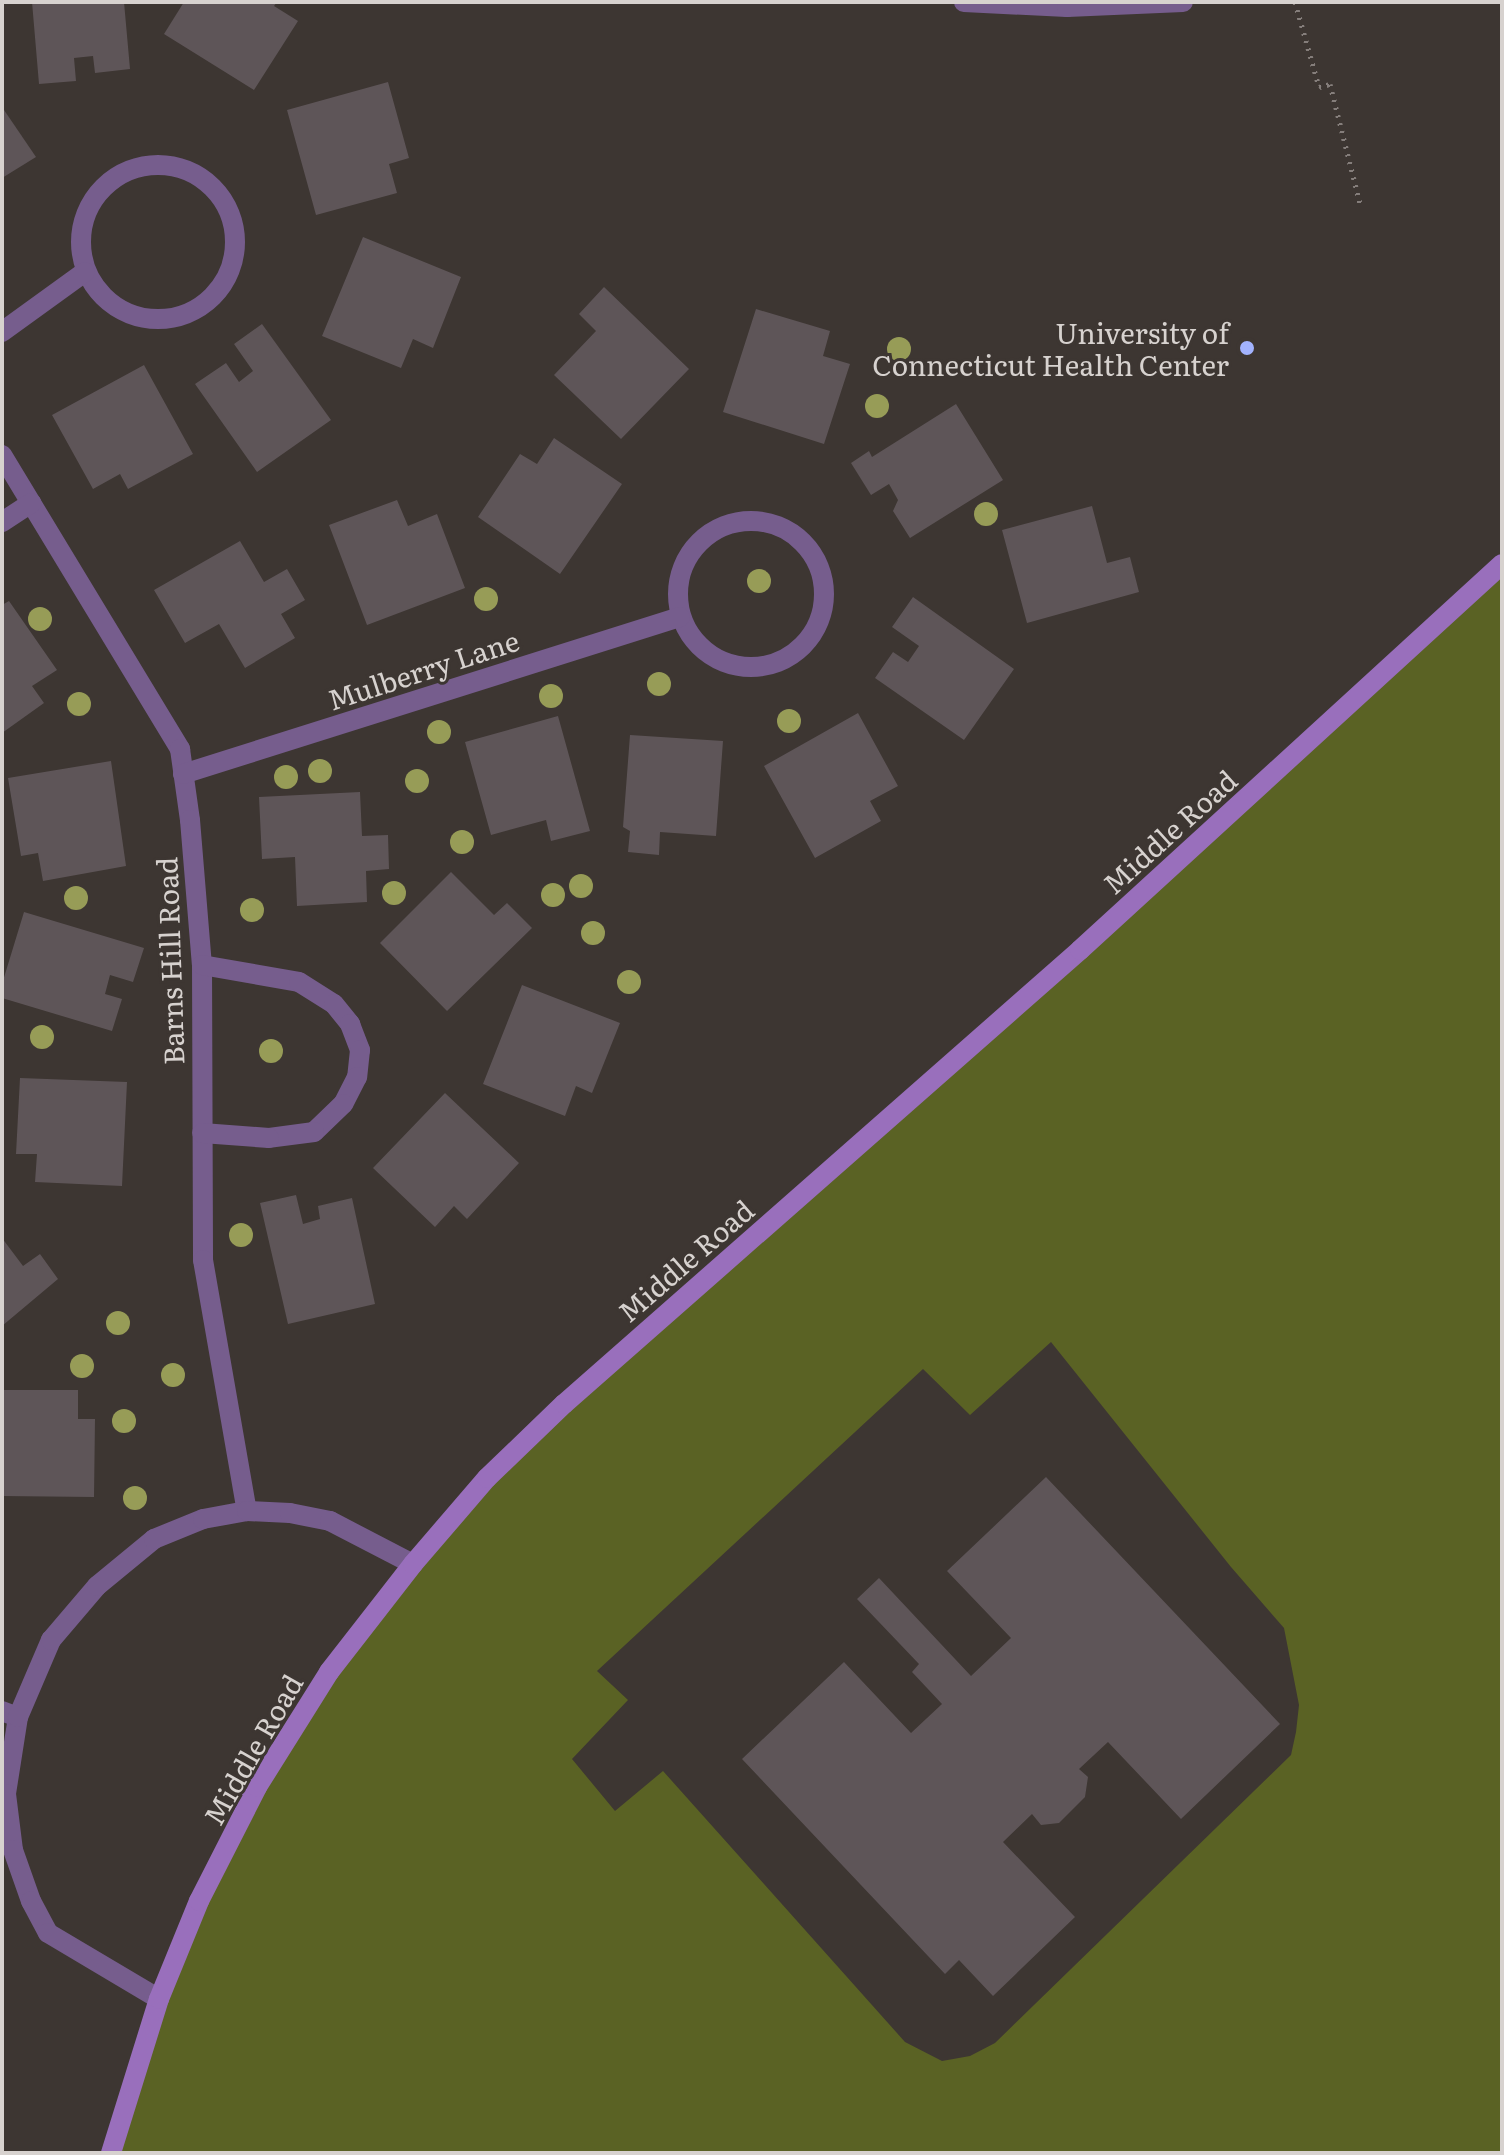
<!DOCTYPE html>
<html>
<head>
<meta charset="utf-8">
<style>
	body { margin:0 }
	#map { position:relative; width:1504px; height:2155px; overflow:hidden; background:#3d3632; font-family:Literata,serif }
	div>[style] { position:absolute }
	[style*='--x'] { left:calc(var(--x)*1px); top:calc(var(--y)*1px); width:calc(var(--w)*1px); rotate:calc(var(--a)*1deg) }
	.green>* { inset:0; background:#5a6224 }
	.building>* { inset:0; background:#5e5558 }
	.path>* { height:5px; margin-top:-2.5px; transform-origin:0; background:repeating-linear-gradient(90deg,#857e7b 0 2px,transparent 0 8px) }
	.street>* { height:20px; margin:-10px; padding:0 10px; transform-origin:10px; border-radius:10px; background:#765d8d }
	.street>.ring { margin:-10px; padding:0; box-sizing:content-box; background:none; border:20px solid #765d8d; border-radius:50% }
	.secondary>* { height:20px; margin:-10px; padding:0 10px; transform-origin:10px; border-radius:10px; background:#996fbc }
	.trees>* { width:24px; height:24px; margin:-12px; border-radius:50%; background:#979c57 }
	.dots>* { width:22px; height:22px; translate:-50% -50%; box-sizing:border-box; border:4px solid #3d3632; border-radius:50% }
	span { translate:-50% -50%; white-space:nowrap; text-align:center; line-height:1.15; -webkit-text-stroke:6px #3d3632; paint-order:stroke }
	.poi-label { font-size:28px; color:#d7d2cf }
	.right { translate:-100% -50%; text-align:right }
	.street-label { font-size:28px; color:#d7d2cf }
	.frame { position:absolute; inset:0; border:4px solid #d7d2cf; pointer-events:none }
</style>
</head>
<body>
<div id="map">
	<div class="green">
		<div style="clip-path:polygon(evenodd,1502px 564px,1502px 2153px,111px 2153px,199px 1901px,329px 1672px,487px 1478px,1502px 564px,1051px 1342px,1231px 1567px,1284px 1628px,1299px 1705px,1296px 1732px,1291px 1755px,995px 2043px,970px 2056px,942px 2061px,905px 2042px,663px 1771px,615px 1811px,572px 1759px,628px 1700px,597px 1671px,923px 1369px,970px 1415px,1051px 1342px)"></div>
	</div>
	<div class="building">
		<div style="clip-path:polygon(32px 2px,124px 2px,130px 69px,95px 73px,93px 56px,74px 58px,76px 81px,39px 84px)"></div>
		<div style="clip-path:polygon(184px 2px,277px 2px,274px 6px,298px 21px,254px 90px,164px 34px)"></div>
		<div style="clip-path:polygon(388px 82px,409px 158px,389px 164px,397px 193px,316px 215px,287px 110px)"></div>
		<div style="clip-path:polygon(2px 107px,36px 157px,2px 178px)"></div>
		<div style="clip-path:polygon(363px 237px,461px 277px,433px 348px,413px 339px,401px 368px,322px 336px)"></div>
		<div style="clip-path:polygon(604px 287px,689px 369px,621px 439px,554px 375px,596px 331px,579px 314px)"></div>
		<div style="clip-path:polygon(756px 309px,830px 331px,823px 356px,850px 364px,824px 444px,723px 412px)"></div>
		<div style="clip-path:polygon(262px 324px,331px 420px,257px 472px,195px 384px,226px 363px,239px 382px,253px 371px,234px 344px)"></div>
		<div style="clip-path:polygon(144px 365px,193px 454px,128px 489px,120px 474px,93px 489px,52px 415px)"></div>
		<div style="clip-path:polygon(956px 404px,1003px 480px,910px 538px,893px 511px,898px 500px,889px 484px,871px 495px,851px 463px,869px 451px,872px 457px)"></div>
		<div style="clip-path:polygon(554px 438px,622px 484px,560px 574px,478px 517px,520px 454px,537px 464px)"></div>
		<div style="clip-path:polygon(397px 500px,408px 526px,437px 514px,465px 588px,367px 625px,329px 525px)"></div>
		<div style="clip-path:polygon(1092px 506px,1107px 563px,1130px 557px,1139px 592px,1027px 623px,1002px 530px)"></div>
		<div style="clip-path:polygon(240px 541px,264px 582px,287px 569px,305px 600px,281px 614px,295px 638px,245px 668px,219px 624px,185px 643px,154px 590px)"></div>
		<div style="clip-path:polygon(913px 597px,1014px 669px,964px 740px,875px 678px,893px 652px,908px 662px,919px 646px,892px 627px)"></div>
		<div style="clip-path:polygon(9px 601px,57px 670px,32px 686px,44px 703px,2px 733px,2px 605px)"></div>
		<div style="clip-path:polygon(858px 713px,898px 786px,870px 801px,881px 821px,815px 858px,764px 766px)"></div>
		<div style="clip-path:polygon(558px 716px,590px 831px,551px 841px,546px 820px,491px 835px,465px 742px)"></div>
		<div style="clip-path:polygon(630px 735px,723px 741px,716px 836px,660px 832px,659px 855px,628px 852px,630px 831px,623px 827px)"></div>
		<div style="clip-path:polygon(111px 761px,126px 866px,43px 881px,38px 853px,21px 856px,8px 778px)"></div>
		<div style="clip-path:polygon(360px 792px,362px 836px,388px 835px,389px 869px,366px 871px,367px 902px,297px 906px,295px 857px,262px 859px,259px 797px)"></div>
		<div style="clip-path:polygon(451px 872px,494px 915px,507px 903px,532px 928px,447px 1011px,380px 943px)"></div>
		<div style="clip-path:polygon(24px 912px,144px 948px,133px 982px,110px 975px,105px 994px,122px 999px,112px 1031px,2px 998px,2px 984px)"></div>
		<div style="clip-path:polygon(522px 985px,620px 1023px,592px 1093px,576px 1086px,565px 1116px,483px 1084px)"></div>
		<div style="clip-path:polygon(20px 1078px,127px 1082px,122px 1186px,35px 1182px,37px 1154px,16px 1154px)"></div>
		<div style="clip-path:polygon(445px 1093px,519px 1163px,467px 1219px,454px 1206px,435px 1227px,373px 1168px)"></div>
		<div style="clip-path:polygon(296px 1195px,303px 1224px,320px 1219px,318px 1206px,352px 1198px,375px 1304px,288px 1324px,260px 1203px)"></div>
		<div style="clip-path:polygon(2px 1238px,23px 1266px,40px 1254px,58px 1279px,2px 1326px)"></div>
		<div style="clip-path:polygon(2px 1390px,78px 1390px,78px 1419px,95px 1419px,94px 1497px,2px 1496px)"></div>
		<div style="clip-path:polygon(1046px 1477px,1280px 1724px,1181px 1819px,1108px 1742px,1079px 1769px,1088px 1777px,1085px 1797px,1059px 1823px,1041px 1825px,1032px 1814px,1003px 1842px,1075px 1917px,993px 1996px,959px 1960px,945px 1974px,742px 1759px,844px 1662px,911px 1733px,942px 1704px,912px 1672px,919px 1664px,857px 1599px,879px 1578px,971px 1676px,1011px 1638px,947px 1571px)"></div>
	</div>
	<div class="path">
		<div style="--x:1295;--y:2;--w:88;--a:74.2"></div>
		<div style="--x:1319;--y:87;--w:11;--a:-15"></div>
		<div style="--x:1330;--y:84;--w:123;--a:75.9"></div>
	</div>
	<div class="street">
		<div style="--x:964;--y:2;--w:103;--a:2.8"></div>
		<div style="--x:1067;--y:7;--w:116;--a:-2.5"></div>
		<div class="ring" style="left:81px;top:165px;width:134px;height:134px"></div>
		<div style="--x:2;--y:332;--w:102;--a:-35.9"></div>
		<div style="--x:2;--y:455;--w:344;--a:58.8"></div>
		<div style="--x:180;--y:749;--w:72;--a:82"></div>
		<div style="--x:190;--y:820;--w:145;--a:85.3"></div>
		<div style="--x:202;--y:965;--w:295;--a:89.8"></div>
		<div style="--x:203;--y:1260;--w:255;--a:80.1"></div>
		<div class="ring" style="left:678px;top:521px;width:126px;height:126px"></div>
		<div style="--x:2;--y:522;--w:35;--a:-33"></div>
		<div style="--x:183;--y:774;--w:521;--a:-17.53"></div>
		<div style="--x:202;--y:965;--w:98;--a:9.9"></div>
		<div style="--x:299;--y:982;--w:41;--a:32.2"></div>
		<div style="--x:334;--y:1004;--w:26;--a:51"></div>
		<div style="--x:350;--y:1024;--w:28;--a:69"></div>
		<div style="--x:360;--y:1050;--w:27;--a:96"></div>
		<div style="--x:357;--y:1077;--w:30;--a:117"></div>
		<div style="--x:343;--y:1104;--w:40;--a:136"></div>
		<div style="--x:314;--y:1132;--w:45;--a:172.4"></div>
		<div style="--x:269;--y:1138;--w:67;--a:-175.7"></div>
		<div style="--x:2;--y:1711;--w:17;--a:21"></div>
		<div style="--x:18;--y:1717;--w:78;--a:98.9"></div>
		<div style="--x:6;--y:1794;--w:56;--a:82.9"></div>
		<div style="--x:13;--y:1850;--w:54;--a:70.6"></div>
		<div style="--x:31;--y:1901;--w:36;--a:62"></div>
		<div style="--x:48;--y:1933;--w:129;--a:30.7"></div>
		<div style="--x:18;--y:1717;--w:84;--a:-66.8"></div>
		<div style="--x:51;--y:1640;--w:71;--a:-49.6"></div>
		<div style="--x:97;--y:1586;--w:74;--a:-39.5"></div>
		<div style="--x:154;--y:1539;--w:53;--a:-22.2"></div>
		<div style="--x:203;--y:1519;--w:45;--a:-10.3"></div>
		<div style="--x:247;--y:1511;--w:43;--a:2.7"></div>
		<div style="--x:290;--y:1513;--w:41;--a:11.3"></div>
		<div style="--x:330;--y:1521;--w:93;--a:27.4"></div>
	</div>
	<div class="secondary">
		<div style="--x:111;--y:2153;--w:161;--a:-72.7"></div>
		<div style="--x:159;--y:1999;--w:106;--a:-67.8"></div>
		<div style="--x:199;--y:1901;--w:128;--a:-63"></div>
		<div style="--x:257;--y:1787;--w:136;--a:-57.9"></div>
		<div style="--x:329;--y:1672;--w:137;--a:-52.1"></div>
		<div style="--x:413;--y:1564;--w:113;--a:-49.3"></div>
		<div style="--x:487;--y:1478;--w:107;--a:-43.9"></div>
		<div style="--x:564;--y:1404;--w:687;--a:-41.34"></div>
		<div style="--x:1080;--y:950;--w:572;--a:-42.45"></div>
	</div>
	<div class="trees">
		<div style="left:899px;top:349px"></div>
		<div style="left:877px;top:406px"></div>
		<div style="left:986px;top:514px"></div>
		<div style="left:759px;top:581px"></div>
		<div style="left:486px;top:599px"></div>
		<div style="left:40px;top:619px"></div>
		<div style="left:659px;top:684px"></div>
		<div style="left:551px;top:696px"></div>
		<div style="left:79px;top:704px"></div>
		<div style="left:789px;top:721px"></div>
		<div style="left:439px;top:732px"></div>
		<div style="left:320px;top:771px"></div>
		<div style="left:286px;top:777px"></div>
		<div style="left:417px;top:781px"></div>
		<div style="left:462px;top:842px"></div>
		<div style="left:581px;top:886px"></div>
		<div style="left:394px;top:893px"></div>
		<div style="left:553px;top:895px"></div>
		<div style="left:76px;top:898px"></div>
		<div style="left:252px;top:910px"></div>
		<div style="left:593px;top:933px"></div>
		<div style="left:629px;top:982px"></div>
		<div style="left:42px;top:1037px"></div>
		<div style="left:271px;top:1051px"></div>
		<div style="left:241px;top:1235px"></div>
		<div style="left:118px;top:1323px"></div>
		<div style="left:82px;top:1366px"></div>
		<div style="left:173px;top:1375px"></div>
		<div style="left:124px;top:1421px"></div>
		<div style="left:135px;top:1498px"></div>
	</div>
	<div class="dots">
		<div style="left:1247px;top:348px;background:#a2b2fd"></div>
	</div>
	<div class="poi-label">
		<span class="right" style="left:1229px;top:348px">University of<br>Connecticut Health Center</span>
	</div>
	<div class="street-label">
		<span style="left:423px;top:669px;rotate:-18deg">Mulberry Lane</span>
		<span style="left:1169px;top:831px;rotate:-42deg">Middle Road</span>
		<span style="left:169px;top:961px;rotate:-92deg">Barns Hill Road</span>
		<span style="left:685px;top:1260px;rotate:-41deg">Middle Road</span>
		<span style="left:252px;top:1749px;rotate:-60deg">Middle Road</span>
	</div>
	<div class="frame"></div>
</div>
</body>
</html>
